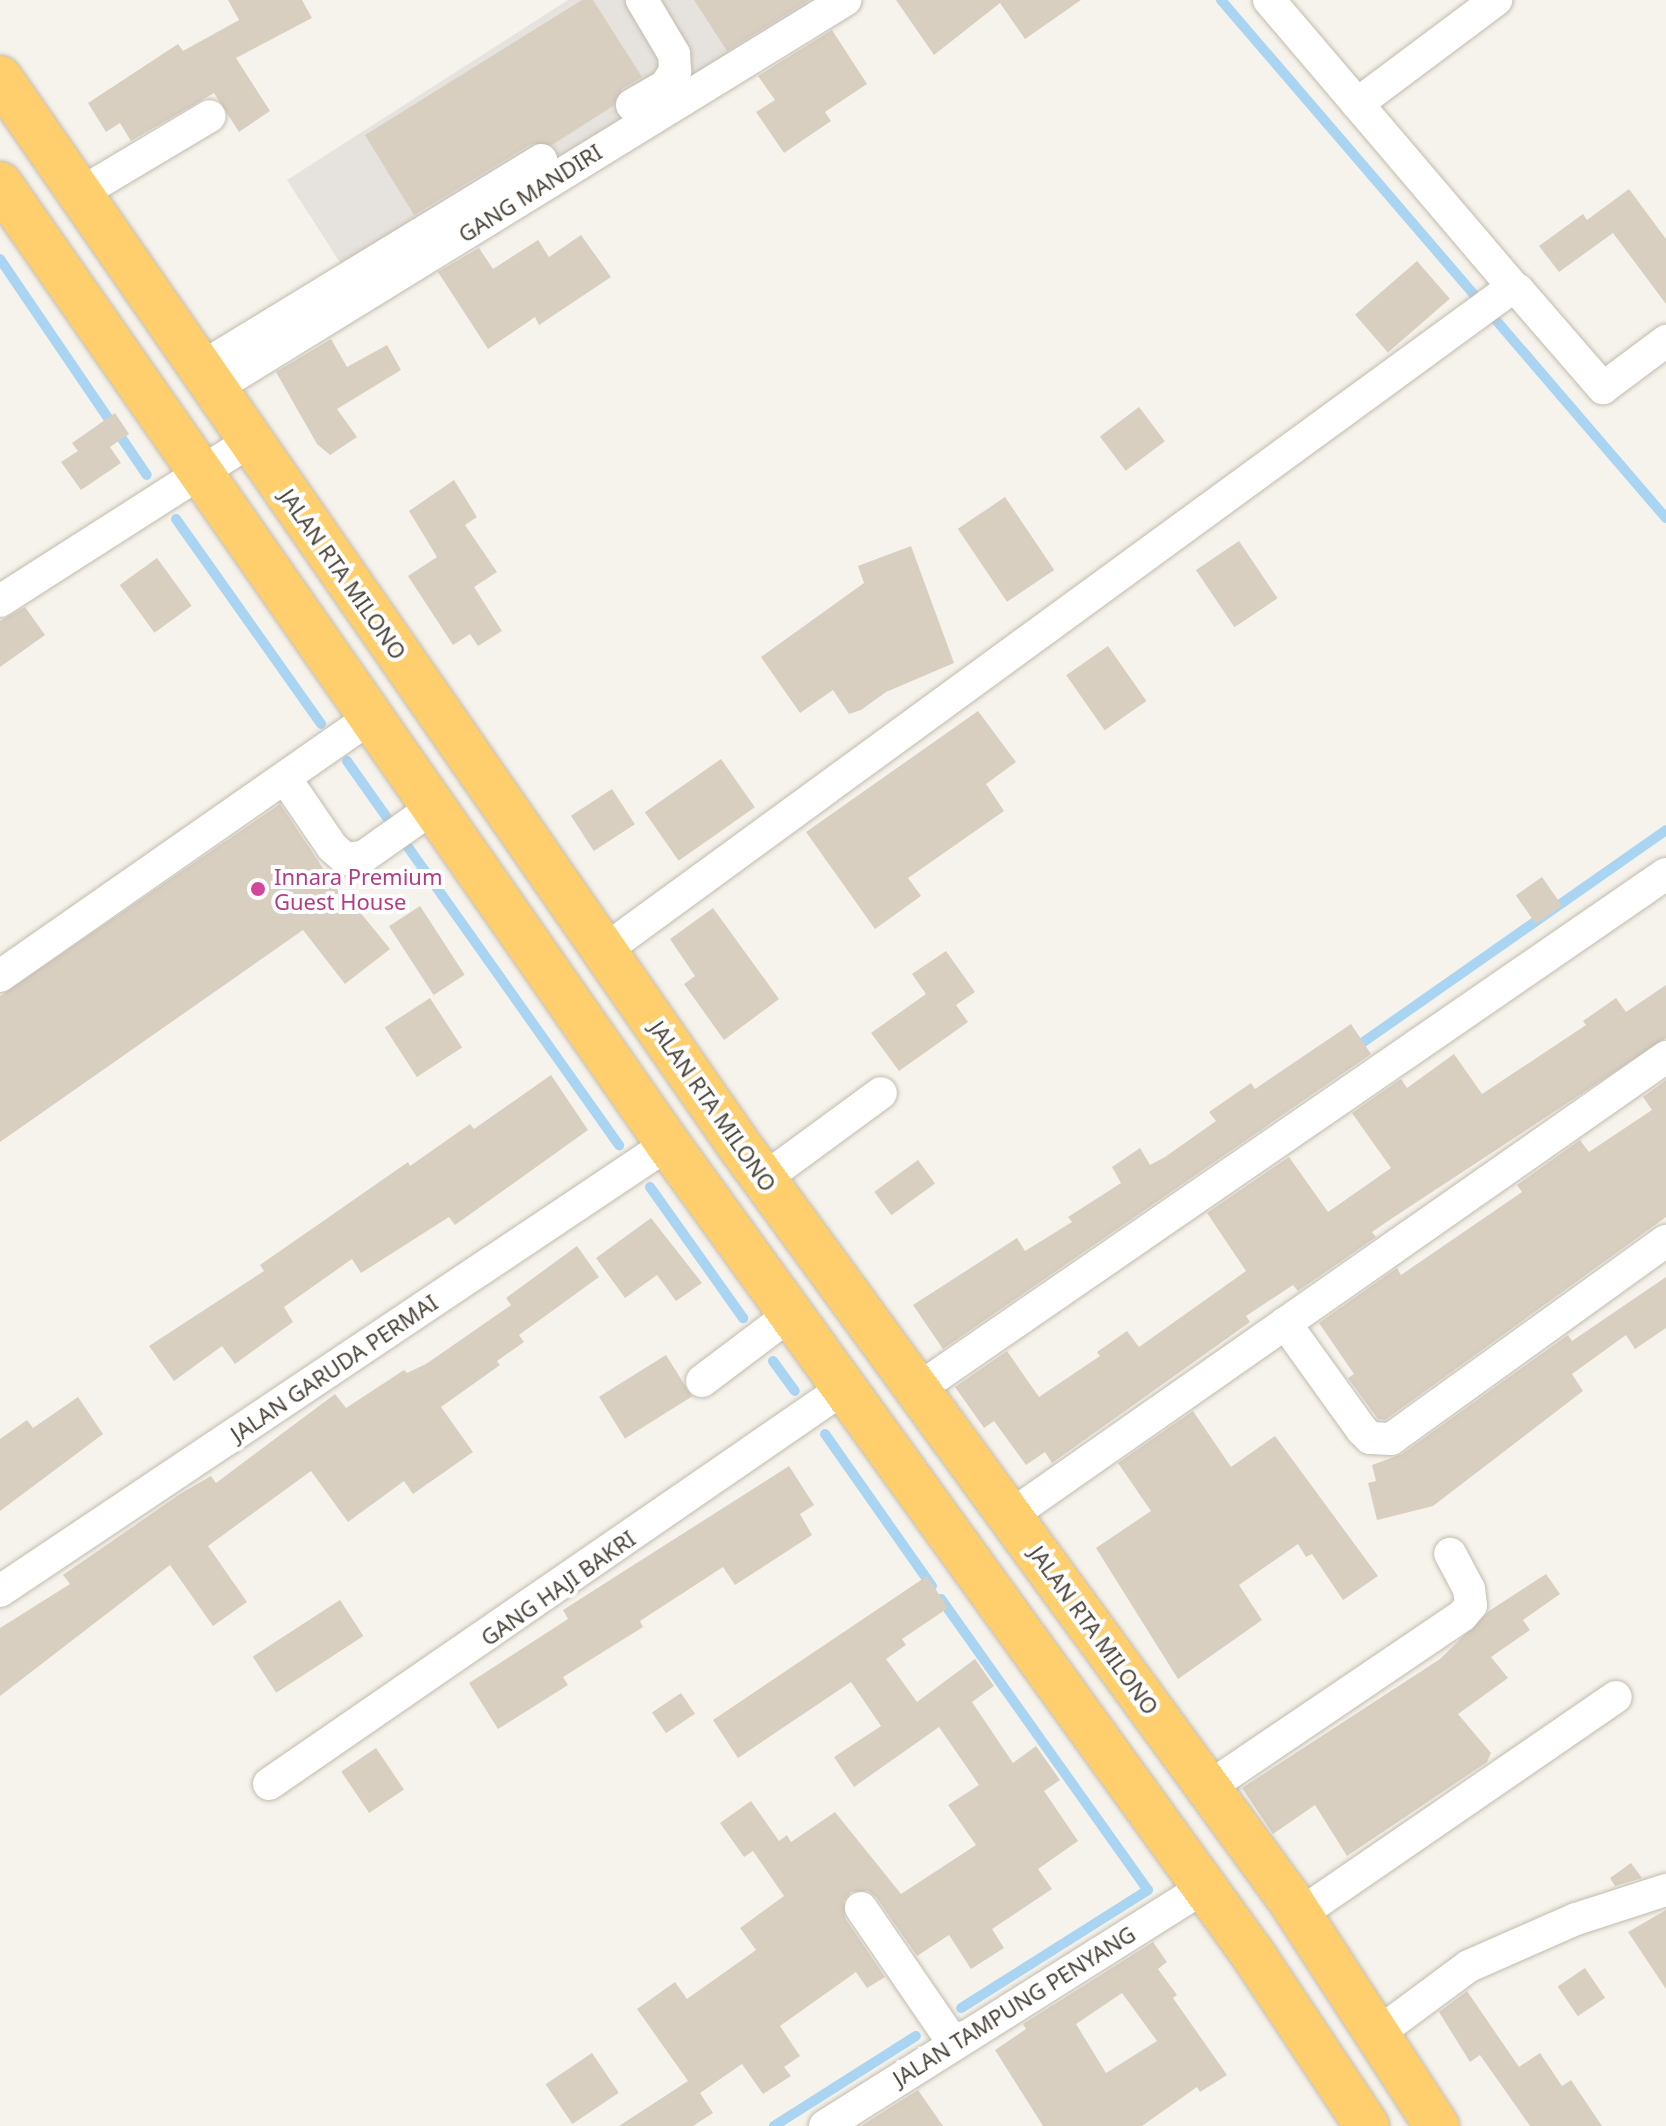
<!DOCTYPE html>
<html>
<head>
<meta charset="utf-8">
<style>
	body { margin:0 }
	#map { position:relative; width:1666px; height:2126px; overflow:hidden; background:#f6f3ec; font-family:"Noto Sans",sans-serif }
	div>[style] { position:absolute }
	[style*='--x'] { left:calc(var(--x)*1px); top:calc(var(--y)*1px); width:calc(var(--w)*1px); rotate:calc(var(--a)*1deg) }
	.industrial>* { inset:0; background:#e6e2dd }
	.stream>* { height:10px; margin:-5px; padding:0 5px; transform-origin:5px; border-radius:5px; background:#a9d4f2 }
	.building>* { inset:0; background:#d8cfc1; transform-origin:0 0 }
	.roads { filter:drop-shadow(0 0 2px #c2bbae) drop-shadow(0 0 2px #c2bbae) }
	.minor>* { height:32px; margin:-16px; padding:0 16px; transform-origin:16px; border-radius:16px; background:#fff }
	.highway>* { height:44px; margin:-22px; padding:0 22px; transform-origin:22px; border-radius:22px; background:#ffcf6e }
	.dots>* { width:22px; height:22px; translate:-50% -50%; box-sizing:border-box; border:4px solid #fff; border-radius:50% }
	span { translate:-50% -50%; white-space:nowrap; text-align:center; line-height:1.15; -webkit-text-stroke:8px #fff; paint-order:stroke }
	.street-label { font-size:22px; color:#4b4439 }
	.hotel-label { font-size:22px; color:#b23c85 }
	.left { translate:0 -50%; text-align:left }
</style>
</head>
<body>
<div id="map">
	<div class="industrial">
		<div style="clip-path:polygon(568px 0,834px 0,241px 362px,223px 335px,341px 264px,287px 180px)"></div>
	</div>
	<div class="stream">
		<div style="--x:1221;--y:0;--w:683;--a:49.34"></div>
		<div style="--x:0;--y:259;--w:261;--a:55.8"></div>
		<div style="--x:176;--y:519;--w:251;--a:54.7"></div>
		<div style="--x:347;--y:761;--w:471;--a:54.7"></div>
		<div style="--x:1352;--y:1050;--w:383;--a:-35"></div>
		<div style="--x:650;--y:1187;--w:161;--a:54.6"></div>
		<div style="--x:773;--y:1361;--w:37;--a:54"></div>
		<div style="--x:825;--y:1434;--w:186;--a:54.9"></div>
		<div style="--x:941;--y:1599;--w:357;--a:54.6"></div>
		<div style="--x:1148;--y:1890;--w:221;--a:147.7"></div>
		<div style="--x:774;--y:2126;--w:168;--a:-32.4"></div>
	</div>
	<div class="building">
		<div style="clip-path:polygon(228px 0,302px 0,312px 18px,236px 58px,270px 111px,239px 132px,214px 93px,131px 141px,120px 123px,106px 132px,88px 103px,178px 44px,183px 51px,239px 20px)"></div>
		<div style="clip-path:polygon(582px 0,593px 0,642px 77px,622px 89px,613px 106px,552px 145px,531px 144px,414px 215px,365px 135px)"></div>
		<div style="clip-path:polygon(694px 0,809px 0,727px 51px)"></div>
		<div style="clip-path:polygon(896px 0,1081px 0,1025px 39px,1000px 3px,934px 55px)"></div>
		<div style="clip-path:polygon(832px 30px,867px 84px,825px 112px,831px 121px,784px 153px,756px 112px,775px 100px,758px 76px)"></div>
		<div style="clip-path:polygon(1629px 189px,1666px 239px,1666px 304px,1613px 233px,1559px 272px,1539px 246px,1583px 214px,1587px 220px)"></div>
		<div style="clip-path:polygon(581px 235px,611px 277px,539px 325px,535px 317px,488px 349px,438px 272px,479px 248px,493px 269px,538px 240px,549px 257px)"></div>
		<div style="left:1417px;top:261px;width:50px;height:82px;rotate:49deg"></div>
		<div style="clip-path:polygon(331px 339px,347px 367px,387px 345px,401px 370px,337px 409px,357px 437px,330px 455px,317px 444px,276px 372px)"></div>
		<div style="left:1139px;top:407px;width:43px;height:49px;rotate:53deg"></div>
		<div style="clip-path:polygon(115px 413px,129px 434px,110px 447px,121px 463px,81px 490px,61px 462px,78px 451px,72px 443px)"></div>
		<div style="clip-path:polygon(454px 480px,477px 517px,465px 525px,497px 572px,474px 587px,502px 631px,478px 646px,470px 634px,453px 645px,408px 576px,437px 557px,409px 511px)"></div>
		<div style="left:1005px;top:497px;width:88px;height:57px;rotate:56deg"></div>
		<div style="left:1239px;top:541px;width:69px;height:52px;rotate:56deg"></div>
		<div style="clip-path:polygon(911px 546px,954px 663px,886px 692px,861px 710px,849px 714px,833px 690px,800px 713px,761px 657px,864px 583px,858px 566px)"></div>
		<div style="left:157px;top:558px;width:59px;height:46px;rotate:54deg"></div>
		<div style="clip-path:polygon(25px 607px,45px 635px,0 667px,0 621px)"></div>
		<div style="left:1108px;top:646px;width:67px;height:51px;rotate:55deg"></div>
		<div style="clip-path:polygon(978px 711px,1016px 762px,986px 784px,1004px 811px,908px 878px,921px 896px,875px 929px,806px 832px)"></div>
		<div style="left:721px;top:759px;width:59px;height:93px;rotate:55deg"></div>
		<div style="left:612px;top:789px;width:42px;height:49px;rotate:57deg"></div>
		<div style="clip-path:polygon(280px 804px,347px 904px,351px 901px,390px 949px,345px 984px,303px 930px,0 1142px,0 996px)"></div>
		<div style="left:1542px;top:877px;width:35px;height:32px;rotate:55deg"></div>
		<div style="left:420px;top:906px;width:82px;height:37px;rotate:57deg"></div>
		<div style="clip-path:polygon(713px 908px,779px 999px,724px 1040px,684px 984px,695px 976px,670px 939px)"></div>
		<div style="clip-path:polygon(946px 951px,975px 992px,956px 1005px,968px 1022px,899px 1071px,871px 1033px,926px 994px,912px 974px)"></div>
		<div style="clip-path:polygon(1666px 985px,1666px 1038px,1394px 1217px,1372px 1232px,1376px 1237px,1298px 1291px,1293px 1285px,1246px 1316px,1250px 1322px,1052px 1463px,1045px 1452px,1026px 1465px,994px 1421px,984px 1428px,955px 1387px,1007px 1351px,1039px 1397px,1100px 1356px,1097px 1352px,1127px 1331px,1139px 1347px,1246px 1271px,1207px 1213px,1289px 1157px,1328px 1212px,1391px 1168px,1352px 1113px,1401px 1079px,1407px 1088px,1454px 1054px,1482px 1094px,1586px 1025px,1583px 1021px,1616px 998px,1626px 1012px)"></div>
		<div style="left:430px;top:998px;width:59px;height:54px;rotate:57deg"></div>
		<div style="clip-path:polygon(1351px 1024px,1371px 1054px,943px 1349px,913px 1305px,1017px 1238px,1025px 1251px,1072px 1222px,1068px 1217px,1121px 1183px,1112px 1167px,1140px 1148px,1150px 1165px,1165px 1157px,1216px 1121px,1209px 1112px,1251px 1083px,1255px 1089px)"></div>
		<div style="clip-path:polygon(551px 1075px,588px 1130px,455px 1225px,449px 1217px,361px 1273px,352px 1259px,284px 1307px,293px 1322px,235px 1364px,222px 1346px,174px 1381px,149px 1346px,264px 1271px,260px 1265px,408px 1162px,410px 1166px,470px 1124px,474px 1129px)"></div>
		<div style="clip-path:polygon(1666px 1080px,1666px 1217px,1385px 1420px,1378px 1419px,1348px 1378px,1354px 1374px,1319px 1323px,1397px 1268px,1401px 1275px,1522px 1192px,1517px 1185px,1580px 1140px,1589px 1152px,1652px 1110px,1643px 1097px)"></div>
		<div style="left:918px;top:1160px;width:29px;height:54px;rotate:54deg"></div>
		<div style="clip-path:polygon(651px 1218px,702px 1283px,676px 1301px,657px 1275px,625px 1298px,596px 1258px)"></div>
		<div style="clip-path:polygon(577px 1246px,599px 1277px,519px 1335px,524px 1342px,497px 1361px,500px 1365px,441px 1407px,473px 1452px,413px 1494px,404px 1481px,348px 1522px,311px 1471px,208px 1546px,247px 1602px,213px 1626px,170px 1565px,0 1696px,0 1628px,70px 1584px,63px 1575px,180px 1494px,211px 1476px,216px 1483px,335px 1394px,346px 1408px,404px 1370px,407px 1373px,426px 1364px,511px 1305px,506px 1298px)"></div>
		<div style="clip-path:polygon(1666px 1277px,1666px 1328px,1635px 1349px,1626px 1335px,1572px 1374px,1583px 1391px,1433px 1506px,1377px 1520px,1368px 1483px,1376px 1481px,1372px 1465px,1402px 1454px,1568px 1335px,1572px 1341px)"></div>
		<div style="left:666px;top:1355px;width:49px;height:79px;rotate:58deg"></div>
		<div style="clip-path:polygon(78px 1397px,103px 1434px,0 1511px,0 1439px,27px 1420px,33px 1428px)"></div>
		<div style="clip-path:polygon(1193px 1411px,1231px 1467px,1275px 1436px,1378px 1576px,1343px 1600px,1312px 1554px,1306px 1557px,1298px 1544px,1239px 1585px,1262px 1620px,1178px 1679px,1096px 1548px,1151px 1511px,1118px 1463px)"></div>
		<div style="clip-path:polygon(789px 1466px,814px 1505px,800px 1514px,812px 1535px,735px 1585px,723px 1567px,640px 1621px,643px 1627px,563px 1677px,568px 1685px,498px 1729px,469px 1683px,568px 1619px,563px 1610px)"></div>
		<div style="clip-path:polygon(1546px 1574px,1560px 1594px,1523px 1620px,1530px 1630px,1491px 1657px,1508px 1678px,1458px 1714px,1491px 1753px,1487px 1762px,1347px 1856px,1315px 1805px,1273px 1834px,1242px 1788px,1440px 1659px,1489px 1611px)"></div>
		<div style="clip-path:polygon(927px 1576px,948px 1608px,902px 1639px,906px 1645px,886px 1659px,917px 1702px,975px 1659px,994px 1686px,972px 1702px,1013px 1763px,1036px 1746px,1060px 1780px,1044px 1791px,1078px 1841px,1038px 1869px,1052px 1889px,992px 1929px,1004px 1948px,971px 1969px,949px 1935px,917px 1956px,876px 1897px,868px 1891px,851px 1892px,844px 1901px,845px 1918px,885px 1977px,867px 1988px,856px 1972px,780px 2026px,800px 2056px,784px 2067px,791px 2076px,763px 2094px,742px 2064px,700px 2093px,713px 2113px,693px 2126px,619px 2126px,688px 2081px,637px 2009px,675px 1982px,687px 1999px,756px 1950px,740px 1928px,784px 1896px,753px 1851px,744px 1857px,720px 1823px,751px 1801px,779px 1841px,787px 1835px,791px 1842px,835px 1812px,901px 1894px,976px 1845px,948px 1805px,979px 1785px,939px 1727px,854px 1787px,834px 1757px,881px 1726px,851px 1682px,738px 1758px,713px 1720px)"></div>
		<div style="left:340px;top:1600px;width:43px;height:104px;rotate:57deg"></div>
		<div style="left:681px;top:1693px;width:25px;height:35px;rotate:56deg"></div>
		<div style="left:376px;top:1748px;width:50px;height:42px;rotate:56deg"></div>
		<div style="clip-path:polygon(1631px 1863px,1642px 1878px,1615px 1886px,1610px 1878px)"></div>
		<div style="clip-path:polygon(1666px 1910px,1666px 1989px,1628px 1932px)"></div>
		<div style="clip-path:polygon(evenodd,1153px 1942px,1167px 1962px,1158px 1969px,1177px 1995px,1173px 1998px,1227px 2075px,1200px 2092px,1197px 2087px,1142px 2126px,1043px 2126px,995px 2050px,1026px 2029px,1023px 2024px,1153px 1942px,1122px 1993px,1157px 2041px,1106px 2073px,1076px 2024px,1122px 1993px)"></div>
		<div style="left:1585px;top:1968px;width:36px;height:33px;rotate:56deg"></div>
		<div style="clip-path:polygon(1467px 1991px,1519px 2067px,1540px 2053px,1562px 2086px,1571px 2080px,1602px 2126px,1530px 2126px,1480px 2055px,1470px 2062px,1439px 2012px)"></div>
		<div style="left:592px;top:2053px;width:48px;height:56px;rotate:56deg"></div>
		<div style="clip-path:polygon(918px 2090px,943px 2126px,861px 2126px)"></div>
	</div>
	<div class="roads">
		<div class="minor">
			<div style="--x:1269;--y:0;--w:378;--a:49.6"></div>
			<div style="--x:1357;--y:104;--w:174;--a:-36.8"></div>
			<div style="--x:632;--y:105;--w:39;--a:-30"></div>
			<div style="--x:666;--y:85;--w:17;--a:-57"></div>
			<div style="--x:675;--y:71;--w:17;--a:-93"></div>
			<div style="--x:674;--y:54;--w:63;--a:-120.7"></div>
			<div style="--x:79;--y:194;--w:152;--a:-30.8"></div>
			<div style="--x:199;--y:369;--w:401;--a:-31.4"></div>
			<div style="--x:216;--y:387;--w:739;--a:-31.6"></div>
			<div style="--x:0;--y:601;--w:297;--a:-32.6"></div>
			<div style="--x:285;--y:778;--w:83;--a:55.7"></div>
			<div style="--x:332;--y:847;--w:18;--a:41"></div>
			<div style="--x:346;--y:859;--w:17;--a:-7"></div>
			<div style="--x:363;--y:857;--w:87;--a:-35.2"></div>
			<div style="--x:605;--y:950;--w:1121;--a:-36.14"></div>
			<div style="--x:1510;--y:289;--w:8;--a:7"></div>
			<div style="--x:1518;--y:290;--w:130;--a:49.1"></div>
			<div style="--x:1603;--y:388;--w:79;--a:-36.7"></div>
			<div style="--x:0;--y:976;--w:452;--a:-34.9"></div>
			<div style="--x:764;--y:1179;--w:145;--a:-36.3"></div>
			<div style="--x:1285;--y:1323;--w:132;--a:54.3"></div>
			<div style="--x:1362;--y:1430;--w:11;--a:45"></div>
			<div style="--x:1370;--y:1438;--w:21;--a:3"></div>
			<div style="--x:1391;--y:1439;--w:339;--a:-35.8"></div>
			<div style="--x:702;--y:1381;--w:111;--a:-37"></div>
			<div style="--x:918;--y:1389;--w:908;--a:-34.55"></div>
			<div style="--x:1010;--y:1516;--w:801;--a:-34.98"></div>
			<div style="--x:0;--y:1591;--w:804;--a:-33.79"></div>
			<div style="--x:269;--y:1784;--w:698;--a:-34.56"></div>
			<div style="--x:1209;--y:1787;--w:305;--a:-34.1"></div>
			<div style="--x:1462;--y:1616;--w:14;--a:-51"></div>
			<div style="--x:1471;--y:1605;--w:16;--a:-97"></div>
			<div style="--x:1469;--y:1589;--w:40;--a:-118"></div>
			<div style="--x:861;--y:1908;--w:165;--a:55.6"></div>
			<div style="--x:1300;--y:1914;--w:383;--a:-34.5"></div>
			<div style="--x:1377;--y:2034;--w:114;--a:-36.5"></div>
			<div style="--x:1469;--y:1966;--w:117;--a:-23.7"></div>
			<div style="--x:1576;--y:1919;--w:95;--a:-17.9"></div>
			<div style="--x:825;--y:2126;--w:449;--a:-32.2"></div>
		</div>
		<div class="highway">
			<div style="--x:0;--y:78;--w:1293;--a:55.3"></div>
			<div style="--x:736;--y:1141;--w:940;--a:53.87"></div>
			<div style="--x:1290;--y:1900;--w:270;--a:57"></div>
			<div style="--x:0;--y:184;--w:1170;--a:55.17"></div>
			<div style="--x:668;--y:1144;--w:1001;--a:54.18"></div>
			<div style="--x:1254;--y:1956;--w:204;--a:56.4"></div>
		</div>
	</div>
	<div class="dots">
		<div style="left:258px;top:889px;background:#d1479c"></div>
	</div>
	<div class="street-label">
		<span style="left:530px;top:193px;rotate:-32deg">GANG MANDIRI</span>
		<span style="left:343px;top:574px;rotate:55deg">JALAN RTA MILONO</span>
		<span style="left:713px;top:1106px;rotate:55deg">JALAN RTA MILONO</span>
		<span style="left:334px;top:1368px;rotate:-34deg">JALAN GARUDA PERMAI</span>
		<span style="left:558px;top:1588px;rotate:-35deg">GANG HAJI BAKRI</span>
		<span style="left:1094px;top:1630px;rotate:54deg">JALAN RTA MILONO</span>
		<span style="left:1014px;top:2006px;rotate:-32deg">JALAN TAMPUNG PENYANG</span>
	</div>
	<div class="hotel-label">
		<span class="left" style="left:274px;top:889px">Innara Premium<br>Guest House</span>
	</div>
</div>
</body>
</html>
